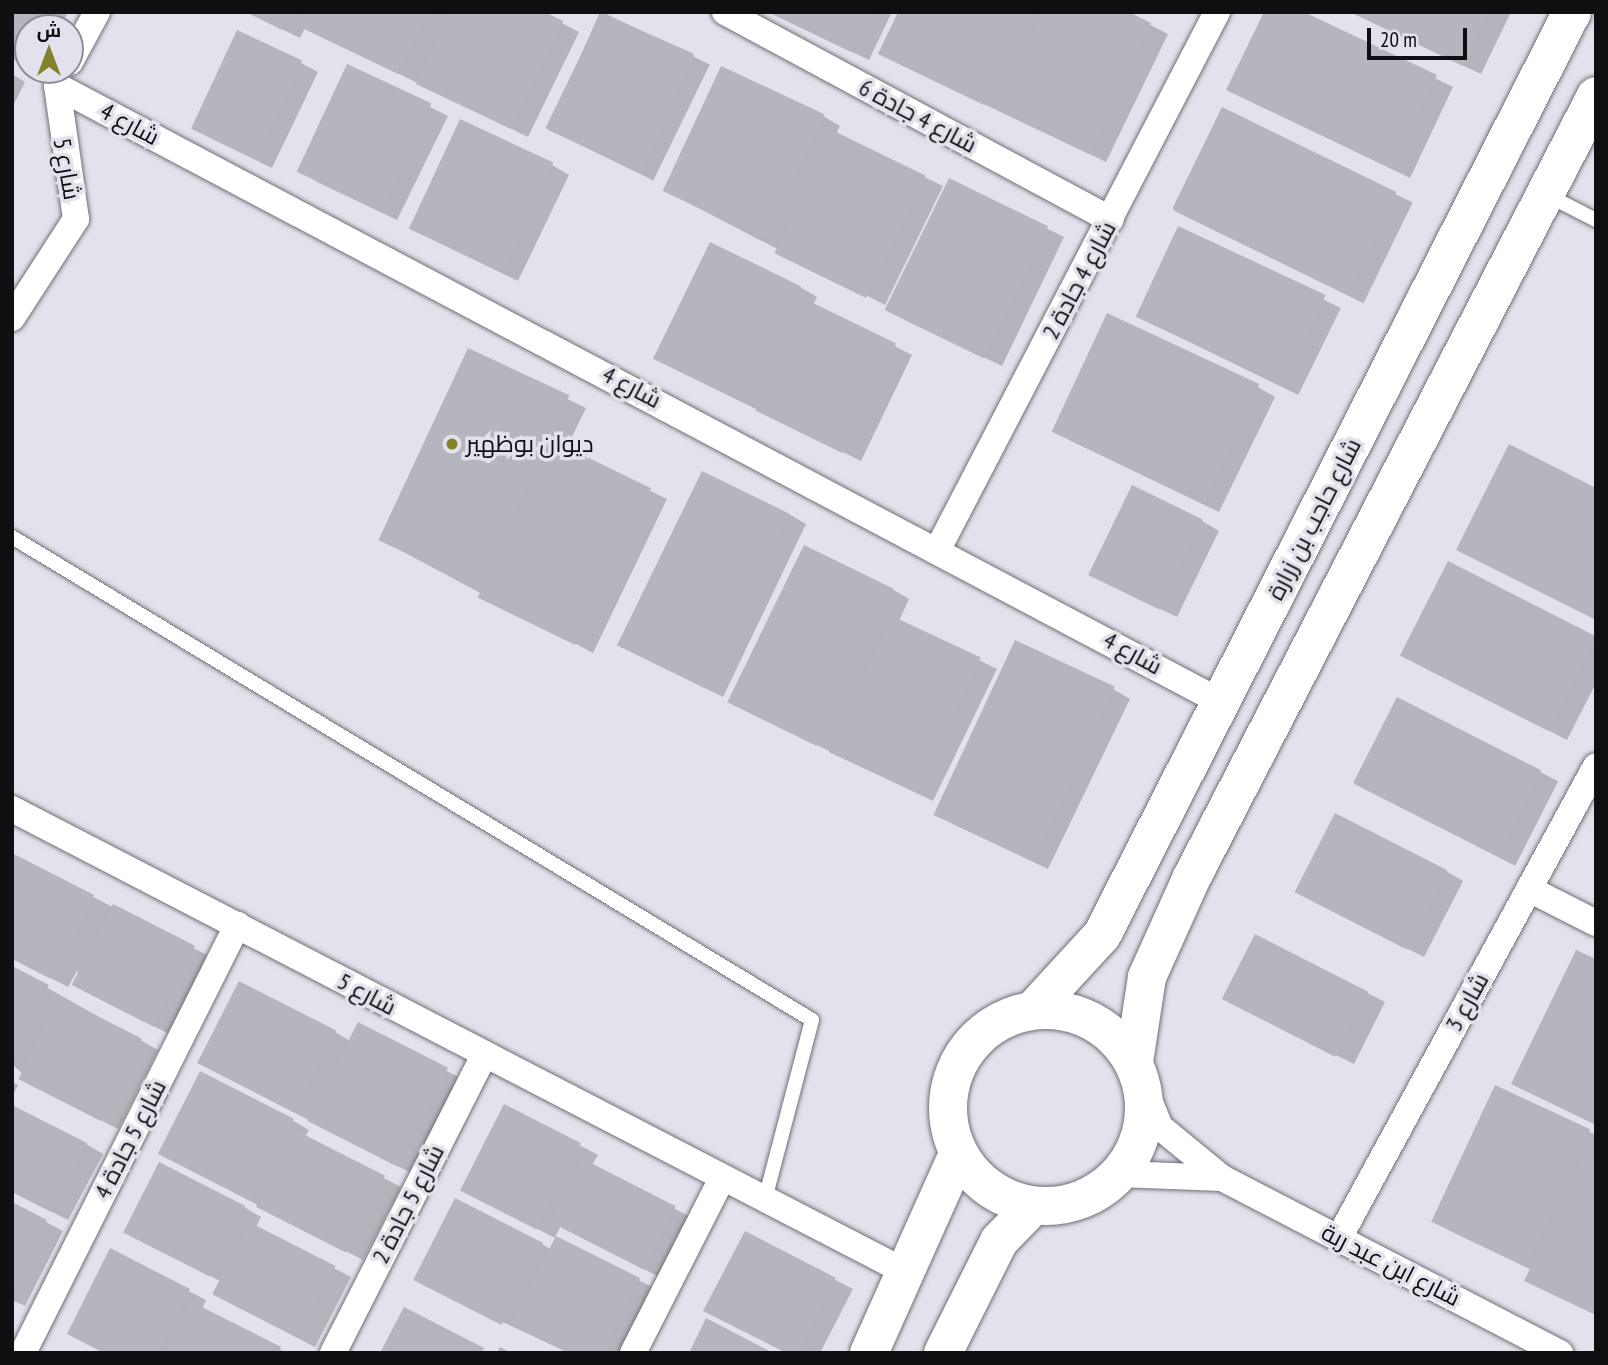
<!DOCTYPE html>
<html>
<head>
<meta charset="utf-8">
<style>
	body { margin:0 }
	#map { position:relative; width:1608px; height:1365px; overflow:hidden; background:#e2e2ec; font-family:"PT Sans Narrow",Cairo,sans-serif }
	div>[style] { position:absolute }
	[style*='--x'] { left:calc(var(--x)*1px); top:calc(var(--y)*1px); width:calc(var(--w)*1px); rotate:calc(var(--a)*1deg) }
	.shadow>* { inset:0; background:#0003; transform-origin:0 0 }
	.building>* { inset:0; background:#b5b5bf; transform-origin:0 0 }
	.roads { filter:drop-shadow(0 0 2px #707079) drop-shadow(0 0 2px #707079) }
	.lane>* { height:14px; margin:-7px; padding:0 7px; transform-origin:7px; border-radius:7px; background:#fff }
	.street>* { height:26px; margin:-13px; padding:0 13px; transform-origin:13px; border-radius:13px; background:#fff }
	.secondary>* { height:38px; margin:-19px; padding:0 19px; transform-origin:19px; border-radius:19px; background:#fff }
	.secondary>.ring { margin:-19px; padding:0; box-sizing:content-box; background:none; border:38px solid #fff; border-radius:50% }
	.dots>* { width:19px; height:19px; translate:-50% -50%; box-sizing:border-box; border:4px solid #e2e2ec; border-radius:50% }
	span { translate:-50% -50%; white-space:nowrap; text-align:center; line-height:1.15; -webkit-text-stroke:7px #e2e2ec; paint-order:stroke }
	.street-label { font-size:24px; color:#0f0f12 }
	.poi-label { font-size:24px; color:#0f0f12 }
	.left { translate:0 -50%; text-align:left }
	.frame { position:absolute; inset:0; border:14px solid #0f0f12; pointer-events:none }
	.north { position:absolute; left:14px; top:14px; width:70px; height:70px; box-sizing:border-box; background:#e2e2ec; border:2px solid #8e8e95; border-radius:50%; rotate:0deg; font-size:19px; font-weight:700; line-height:28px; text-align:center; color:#0f0f12 }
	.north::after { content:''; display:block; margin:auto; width:24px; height:32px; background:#83812a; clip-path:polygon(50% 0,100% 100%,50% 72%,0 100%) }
	.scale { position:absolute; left:1367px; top:28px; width:100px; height:32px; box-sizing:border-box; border:4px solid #0f0f12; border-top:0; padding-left:9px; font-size:21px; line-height:24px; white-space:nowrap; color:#0f0f12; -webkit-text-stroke:5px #e2e2ec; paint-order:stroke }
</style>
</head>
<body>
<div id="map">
	<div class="shadow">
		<div style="clip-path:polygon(12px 12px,68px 12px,60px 28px,28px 28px,28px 66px,12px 59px)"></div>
		<div style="clip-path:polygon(246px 12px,541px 12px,579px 32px,528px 137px,305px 28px,300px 38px)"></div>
		<div style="left:602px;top:12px;width:120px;height:129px;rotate:26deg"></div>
		<div style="clip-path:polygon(768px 12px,892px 12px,869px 60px)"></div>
		<div style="clip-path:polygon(900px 12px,1125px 12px,1168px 34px,1106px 162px,897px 63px)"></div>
		<div style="clip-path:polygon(1300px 12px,1453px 87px,1410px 178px,1229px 90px)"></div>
		<div style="clip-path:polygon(1351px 12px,1511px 12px,1481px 74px)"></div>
		<div style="clip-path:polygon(301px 63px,318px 72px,272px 168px,208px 137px)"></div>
		<div style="clip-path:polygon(348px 66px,448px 116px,397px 220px,315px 181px)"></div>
		<div style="clip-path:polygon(12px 74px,25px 82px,12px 108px)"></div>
		<div style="left:1223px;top:110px;width:211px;height:112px;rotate:26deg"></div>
		<div style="clip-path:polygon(823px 116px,840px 126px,836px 134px,943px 186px,885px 305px,681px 199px)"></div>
		<div style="clip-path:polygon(552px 165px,569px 175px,518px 281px,427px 237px)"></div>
		<div style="clip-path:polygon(950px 180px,1064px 237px,1002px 366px,905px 320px)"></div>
		<div style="left:1179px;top:229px;width:180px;height:97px;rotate:26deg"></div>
		<div style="clip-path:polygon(800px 287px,817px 297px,813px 305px,912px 355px,861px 461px,673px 368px)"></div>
		<div style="clip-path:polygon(469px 351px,586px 408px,566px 449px,667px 499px,593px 653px,396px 548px)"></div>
		<div style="clip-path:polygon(1258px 387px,1275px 397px,1219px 512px,1069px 440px)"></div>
		<div style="clip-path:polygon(789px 514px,806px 524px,723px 697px,620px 646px)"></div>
		<div style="clip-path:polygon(1202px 521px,1219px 531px,1177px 617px,1108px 584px)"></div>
		<div style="clip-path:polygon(1449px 564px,1596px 638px,1596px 683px,1567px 740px,1402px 656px)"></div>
		<div style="clip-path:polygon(892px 589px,909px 599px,899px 621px,997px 669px,933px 801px,748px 712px)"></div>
		<div style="clip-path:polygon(1113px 689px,1130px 699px,1048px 869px,951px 823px)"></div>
		<div style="left:1397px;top:699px;width:181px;height:95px;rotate:27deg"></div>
		<div style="clip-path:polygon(1446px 871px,1463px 881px,1424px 957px,1314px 902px)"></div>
		<div style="clip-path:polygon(93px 897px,211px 957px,171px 1035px,91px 994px,77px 971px,68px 987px,12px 958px)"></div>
		<div style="clip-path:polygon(1256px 936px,1385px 1002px,1354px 1064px,1241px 1008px)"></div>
		<div style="clip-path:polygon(12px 968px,158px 1050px,118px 1129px,38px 1088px,12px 1064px)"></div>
		<div style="clip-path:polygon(359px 1025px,464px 1080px,415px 1175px,216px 1072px,335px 1032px,350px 1041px)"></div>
		<div style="clip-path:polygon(12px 1082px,18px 1085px,12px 1097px)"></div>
		<div style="clip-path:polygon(1496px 1087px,1596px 1135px,1596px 1315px,1544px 1290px,1532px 1270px,1448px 1230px)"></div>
		<div style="clip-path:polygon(505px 1106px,598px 1155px,592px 1165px,692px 1218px,661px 1278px,561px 1226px,555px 1237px,656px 1289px,624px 1353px,569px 1353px,432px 1289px,456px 1200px,551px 1249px,557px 1239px,479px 1199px)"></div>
		<div style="clip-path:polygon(292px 1120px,309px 1130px,305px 1137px,401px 1187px,363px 1260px,176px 1162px)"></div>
		<div style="clip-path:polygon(86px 1144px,103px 1154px,68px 1220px,12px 1192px)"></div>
		<div style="clip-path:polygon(12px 1204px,63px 1231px,25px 1306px,12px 1300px)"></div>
		<div style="clip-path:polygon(244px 1207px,261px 1217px,256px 1227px,351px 1277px,315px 1347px,230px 1303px,220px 1281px,142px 1241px)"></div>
		<div style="clip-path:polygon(745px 1234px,853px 1289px,820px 1353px,788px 1353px)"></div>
		<div style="clip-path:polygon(111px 1251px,206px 1300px,202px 1309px,287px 1353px,105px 1353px)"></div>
		<div style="clip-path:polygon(500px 1347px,512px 1353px,497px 1353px)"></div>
	</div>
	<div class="building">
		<div style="clip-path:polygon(12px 12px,46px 12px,39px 28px,28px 28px,21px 63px,12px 59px)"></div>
		<div style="clip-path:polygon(246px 12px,291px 12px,282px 30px)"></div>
		<div style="clip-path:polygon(309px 12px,428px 12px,398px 74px,302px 28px)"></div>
		<div style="clip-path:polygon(450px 12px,545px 12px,563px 21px,511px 129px,416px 84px)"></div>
		<div style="left:600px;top:12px;width:103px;height:129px;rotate:24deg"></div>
		<div style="clip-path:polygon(768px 12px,870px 12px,851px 52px)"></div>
		<div style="clip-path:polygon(898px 12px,1029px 12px,984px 105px,878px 54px)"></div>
		<div style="clip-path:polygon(1044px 12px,1129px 12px,1151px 23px,1089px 154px,997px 110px)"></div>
		<div style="clip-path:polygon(1264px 12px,1304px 12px,1437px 75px,1392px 169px,1226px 90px)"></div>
		<div style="clip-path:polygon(1350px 12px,1489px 12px,1463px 66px)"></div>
		<div style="left:237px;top:30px;width:72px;height:109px;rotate:25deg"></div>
		<div style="left:347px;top:64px;width:93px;height:119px;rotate:25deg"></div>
		<div style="left:721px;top:66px;width:114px;height:138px;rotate:25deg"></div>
		<div style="left:1222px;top:107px;width:194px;height:113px;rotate:26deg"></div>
		<div style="left:460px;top:119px;width:103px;height:121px;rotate:25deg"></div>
		<div style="left:834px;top:131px;width:102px;height:136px;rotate:26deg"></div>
		<div style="left:949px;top:178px;width:110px;height:147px;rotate:26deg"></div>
		<div style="left:1178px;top:226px;width:163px;height:100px;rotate:25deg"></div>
		<div style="left:710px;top:242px;width:101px;height:130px;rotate:26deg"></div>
		<div style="left:809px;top:301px;width:97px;height:122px;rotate:26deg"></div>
		<div style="left:1107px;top:313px;width:168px;height:131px;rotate:25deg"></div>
		<div style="left:468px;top:348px;width:112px;height:212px;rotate:25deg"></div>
		<div style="left:554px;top:441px;width:108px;height:174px;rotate:26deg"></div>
		<div style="clip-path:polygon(1509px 444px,1596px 488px,1596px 620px,1456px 550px)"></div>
		<div style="left:702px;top:471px;width:98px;height:194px;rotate:26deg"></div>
		<div style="left:1132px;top:485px;width:79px;height:100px;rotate:26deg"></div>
		<div style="left:804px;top:545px;width:99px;height:175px;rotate:26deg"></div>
		<div style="left:1448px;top:561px;width:166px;height:106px;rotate:27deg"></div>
		<div style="left:892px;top:616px;width:98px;height:150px;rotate:25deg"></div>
		<div style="left:1015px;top:640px;width:110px;height:193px;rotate:25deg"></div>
		<div style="left:1397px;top:697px;width:162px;height:96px;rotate:27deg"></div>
		<div style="left:1335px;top:813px;width:126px;height:89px;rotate:27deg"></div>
		<div style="clip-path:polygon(12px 853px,94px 895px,51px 979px,12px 959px)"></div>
		<div style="left:113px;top:904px;width:92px;height:91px;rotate:27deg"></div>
		<div style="left:1255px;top:934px;width:127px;height:73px;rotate:27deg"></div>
		<div style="clip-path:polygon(1576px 950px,1596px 959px,1596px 1125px,1511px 1084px)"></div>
		<div style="clip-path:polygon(12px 966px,49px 985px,12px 1057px)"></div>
		<div style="left:239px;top:981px;width:109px;height:92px;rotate:27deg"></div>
		<div style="left:60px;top:997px;width:92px;height:92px;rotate:27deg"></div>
		<div style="left:358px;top:1022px;width:101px;height:111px;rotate:27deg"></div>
		<div style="left:200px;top:1071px;width:105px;height:93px;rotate:27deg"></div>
		<div style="left:1495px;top:1085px;width:105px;height:151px;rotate:25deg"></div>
		<div style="left:504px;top:1104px;width:86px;height:97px;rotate:27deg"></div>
		<div style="clip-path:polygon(12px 1105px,87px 1143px,51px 1212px,12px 1192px)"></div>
		<div style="left:295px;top:1130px;width:101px;height:86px;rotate:27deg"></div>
		<div style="clip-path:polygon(1584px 1157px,1596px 1162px,1596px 1315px,1524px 1281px)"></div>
		<div style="left:583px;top:1159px;width:104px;height:71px;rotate:27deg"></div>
		<div style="left:159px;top:1162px;width:97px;height:79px;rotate:27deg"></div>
		<div style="left:455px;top:1198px;width:99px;height:92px;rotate:27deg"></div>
		<div style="clip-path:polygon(12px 1202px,47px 1220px,12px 1288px)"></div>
		<div style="left:249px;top:1222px;width:97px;height:81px;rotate:27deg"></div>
		<div style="clip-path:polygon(745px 1231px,836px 1278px,798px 1353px,786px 1353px,703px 1311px)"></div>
		<div style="clip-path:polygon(556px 1236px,640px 1278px,602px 1353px,568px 1353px,511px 1324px)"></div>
		<div style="clip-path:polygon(110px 1248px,190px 1289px,157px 1353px,104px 1353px,67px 1334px)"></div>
		<div style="clip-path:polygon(190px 1301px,281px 1347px,278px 1353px,163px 1353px)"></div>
		<div style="clip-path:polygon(404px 1307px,484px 1348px,482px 1353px,380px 1353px)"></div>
		<div style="clip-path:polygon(706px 1318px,773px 1353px,689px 1353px)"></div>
	</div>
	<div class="roads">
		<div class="lane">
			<div style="--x:1547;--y:195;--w:55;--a:27"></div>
			<div style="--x:12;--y:537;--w:934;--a:31.12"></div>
			<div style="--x:812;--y:1020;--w:185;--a:104.7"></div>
		</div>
		<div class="street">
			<div style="--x:725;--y:12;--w:438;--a:28.3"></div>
			<div style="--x:70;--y:62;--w:57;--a:-61.6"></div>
			<div style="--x:57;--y:86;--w:1317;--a:27.89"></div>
			<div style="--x:12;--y:318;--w:118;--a:-57.1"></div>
			<div style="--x:76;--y:219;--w:134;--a:-98.1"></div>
			<div style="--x:939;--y:547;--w:603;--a:-62.54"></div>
			<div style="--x:12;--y:809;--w:1005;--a:27.38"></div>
			<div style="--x:1529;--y:889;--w:75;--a:26.9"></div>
			<div style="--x:1143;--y:1085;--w:45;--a:68"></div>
			<div style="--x:1160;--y:1127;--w:80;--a:39.4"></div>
			<div style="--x:1222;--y:1178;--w:381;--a:27.4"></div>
			<div style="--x:1120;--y:1174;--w:102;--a:2.2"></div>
			<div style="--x:1339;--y:1238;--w:537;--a:-61.43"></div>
			<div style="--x:23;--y:1353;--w:479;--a:-63.4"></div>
			<div style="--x:333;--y:1353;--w:333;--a:-63.1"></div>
			<div style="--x:633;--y:1353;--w:196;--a:-63"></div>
		</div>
		<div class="secondary">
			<div class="ring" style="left:948px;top:1010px;width:158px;height:158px"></div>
			<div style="--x:1033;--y:1010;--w:102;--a:-47.4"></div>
			<div style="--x:1102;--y:935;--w:1036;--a:-63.01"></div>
			<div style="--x:1134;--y:1062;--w:86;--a:-81.3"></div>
			<div style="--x:1147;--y:977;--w:110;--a:-65.8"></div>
			<div style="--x:1192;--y:877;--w:879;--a:-62.65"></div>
			<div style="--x:869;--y:1353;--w:218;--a:-65.9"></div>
			<div style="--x:943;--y:1353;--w:125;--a:-63.4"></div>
			<div style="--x:999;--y:1241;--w:49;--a:-45.8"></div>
		</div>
	</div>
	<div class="dots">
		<div style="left:452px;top:444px;background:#83812a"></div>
	</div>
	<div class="street-label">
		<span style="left:918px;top:116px;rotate:28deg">شارع 4 جادة 6</span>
		<span style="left:130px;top:124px;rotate:28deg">شارع 4</span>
		<span style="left:67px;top:169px;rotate:80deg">شارع 5</span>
		<span style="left:1079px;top:280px;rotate:-62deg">شارع 4 جادة 2</span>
		<span style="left:632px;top:387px;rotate:28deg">شارع 4</span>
		<span style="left:1314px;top:519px;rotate:-63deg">شارع حاجب بن زرارة</span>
		<span style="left:1133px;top:653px;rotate:29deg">شارع 4</span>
		<span style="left:367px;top:994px;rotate:28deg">شارع 5</span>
		<span style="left:1467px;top:1002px;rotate:-61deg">شارع 3</span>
		<span style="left:130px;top:1139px;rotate:-63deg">شارع 5 جادة 4</span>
		<span style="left:408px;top:1204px;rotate:-63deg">شارع 5 جادة 2</span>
		<span style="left:1391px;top:1265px;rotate:27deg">شارع ابن عبد ربة</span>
	</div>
	<div class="poi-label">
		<span class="left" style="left:466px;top:444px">ديوان بوظهير</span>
	</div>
	<div class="frame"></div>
	<div class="north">ش</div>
	<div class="scale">20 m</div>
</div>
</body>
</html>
